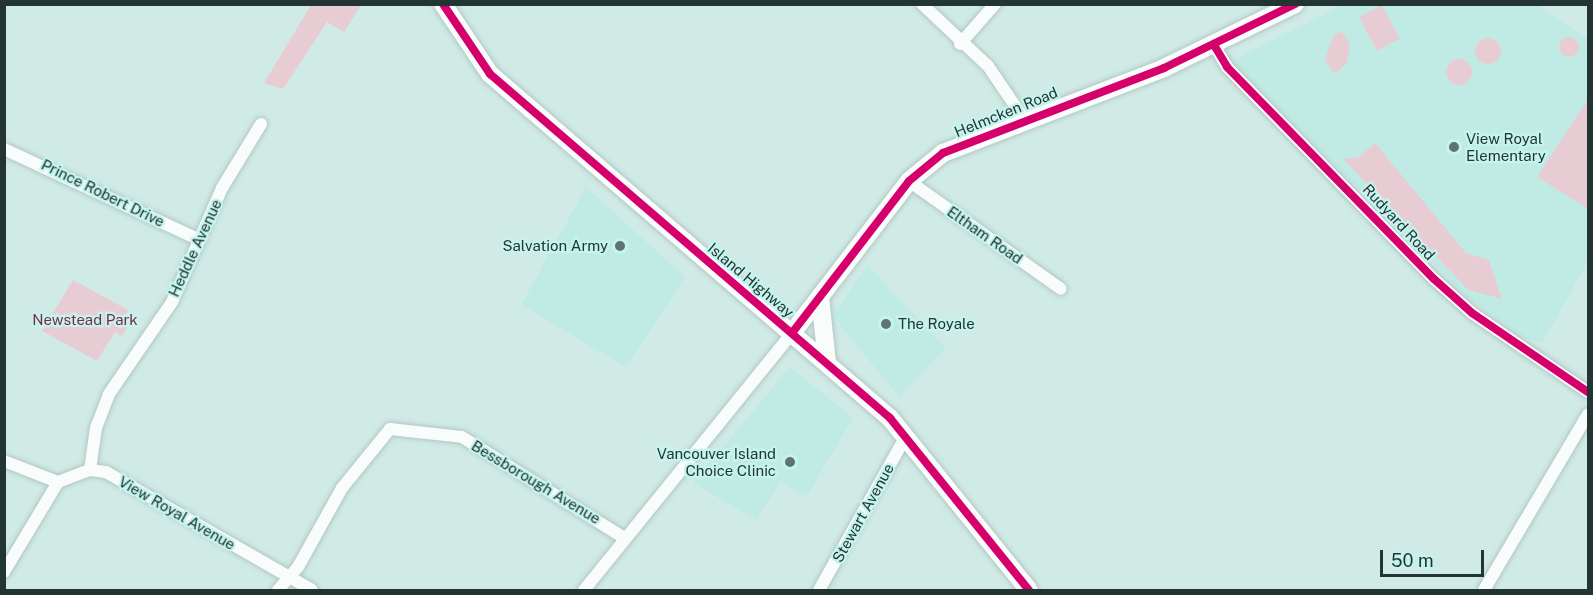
<!DOCTYPE html>
<html>
<head>
<meta charset="utf-8">
<style>
	body { margin:0 }
	#map { position:relative; width:1593px; height:595px; overflow:hidden; background:#d0eae6; font-family:"Public Sans",sans-serif }
	div>[style] { position:absolute }
	[style*='--x'] { left:calc(var(--x)*1px); top:calc(var(--y)*1px); width:calc(var(--w)*1px); rotate:calc(var(--a)*1deg) }
	.built>* { inset:0; background:#c0ebe5 }
	.green>* { inset:0; background:#e8ccd4; transform-origin:0 0 }
	.round { border-radius:50% }
	.roads { filter:drop-shadow(0 0 2px #b3c7c4) drop-shadow(0 0 2px #b3c7c4) }
	.street>* { height:12px; margin:-6px; padding:0 6px; transform-origin:6px; border-radius:6px; background:#f8fcfb }
	.secondary>* { height:18px; margin:-9px; padding:0 9px; transform-origin:9px; border-radius:9px; background:#f8fcfb }
	.cycleway>* { height:8px; margin:-4px; padding:0 4px; transform-origin:4px; border-radius:4px; background:#d6006c }
	.dots>* { width:16px; height:16px; translate:-50% -50%; box-sizing:border-box; border:3px solid #c5f4ee; border-radius:50% }
	span { translate:-50% -50%; white-space:nowrap; text-align:center; line-height:1.15; -webkit-text-stroke:4.5px #c5f4ee; paint-order:stroke }
	.street-label { font-size:15px; color:#223532 }
	.poi-label { font-size:15px; color:#223532 }
	.left { translate:0 -50%; text-align:left }
	.right { translate:-100% -50%; text-align:right }
	.park-label { font-size:15px; color:#7c2a46 }
	.frame { position:absolute; inset:0; border:6px solid #223532; pointer-events:none }
	.scale { position:absolute; left:1380px; top:550px; width:104px; height:27px; box-sizing:border-box; border:3px solid #223532; border-top:0; padding-left:8px; font-size:18px; line-height:21px; white-space:nowrap; color:#223532; -webkit-text-stroke:4px #c5f4ee; paint-order:stroke }
</style>
</head>
<body>
<div id="map">
	<div class="built">
		<div style="clip-path:polygon(1343px 5px,1536px 5px,1588px 39px,1588px 261px,1543px 342px,1527px 340px,1467px 297px,1232px 61px)"></div>
		<div style="clip-path:polygon(586px 187px,685px 277px,626px 367px,521px 305px)"></div>
		<div style="clip-path:polygon(867px 265px,946px 348px,899px 397px,833px 316px)"></div>
		<div style="clip-path:polygon(790px 367px,853px 418px,806px 497px,780px 482px,757px 520px,693px 483px)"></div>
	</div>
	<div class="green">
		<div style="clip-path:polygon(311px 5px,361px 5px,344px 32px,327px 22px,283px 89px,264px 83px)"></div>
		<div style="left:1382px;top:5px;width:38px;height:26px;rotate:62deg"></div>
		<div style="clip-path:polygon(1342px 31px,1350px 44px,1347px 63px,1335px 74px,1325px 60px,1333px 36px)"></div>
		<div class="round" style="left:1559px;top:37px;width:20px;height:20px"></div>
		<div class="round" style="left:1475px;top:38px;width:26px;height:26px"></div>
		<div class="round" style="left:1446px;top:59px;width:26px;height:26px"></div>
		<div style="clip-path:polygon(1588px 99px,1588px 209px,1537px 177px)"></div>
		<div style="clip-path:polygon(1375px 143px,1466px 253px,1489px 260px,1502px 299px,1468px 290px,1343px 159px,1359px 157px)"></div>
		<div style="clip-path:polygon(73px 280px,128px 310px,125px 315px,132px 320px,122px 336px,115px 332px,97px 361px,42px 331px)"></div>
	</div>
	<div class="roads">
		<div class="street">
			<div style="--x:922;--y:4;--w:91;--a:43.2"></div>
			<div style="--x:988;--y:66;--w:64;--a:55.8"></div>
			<div style="--x:960;--y:44;--w:53;--a:-48.8"></div>
			<div style="--x:1214;--y:45;--w:26;--a:59"></div>
			<div style="--x:1227;--y:67;--w:296;--a:45.7"></div>
			<div style="--x:1434;--y:279;--w:51;--a:41.8"></div>
			<div style="--x:1472;--y:313;--w:140;--a:34.3"></div>
			<div style="--x:4;--y:149;--w:216;--a:24.9"></div>
			<div style="--x:909;--y:181;--w:186;--a:35.4"></div>
			<div style="--x:4;--y:461;--w:58;--a:21.3"></div>
			<div style="--x:58;--y:482;--w:34;--a:-21"></div>
			<div style="--x:90;--y:470;--w:16;--a:7"></div>
			<div style="--x:106;--y:472;--w:237;--a:29.8"></div>
			<div style="--x:90;--y:470;--w:42;--a:-81.9"></div>
			<div style="--x:96;--y:428;--w:36;--a:-69"></div>
			<div style="--x:109;--y:394;--w:112;--a:-55.6"></div>
			<div style="--x:172;--y:302;--w:124;--a:-66.3"></div>
			<div style="--x:222;--y:188;--w:75;--a:-58.6"></div>
			<div style="--x:4;--y:572;--w:105;--a:-59"></div>
			<div style="--x:278;--y:590;--w:30;--a:-49"></div>
			<div style="--x:298;--y:567;--w:90;--a:-60.9"></div>
			<div style="--x:342;--y:488;--w:76;--a:-50.9"></div>
			<div style="--x:390;--y:429;--w:72;--a:6.3"></div>
			<div style="--x:462;--y:437;--w:191;--a:31.9"></div>
			<div style="--x:584;--y:590;--w:331;--a:-51"></div>
			<div style="--x:819;--y:590;--w:177;--a:-60.5"></div>
			<div style="--x:1484;--y:590;--w:204;--a:-59.4"></div>
		</div>
		<div class="secondary">
			<div style="--x:443;--y:4;--w:84;--a:56.1"></div>
			<div style="--x:490;--y:74;--w:528;--a:40.7"></div>
			<div style="--x:890;--y:418;--w:221;--a:51.1"></div>
			<div style="--x:820;--y:297;--w:65;--a:83.9"></div>
			<div style="--x:792;--y:333;--w:192;--a:-52.4"></div>
			<div style="--x:909;--y:181;--w:44;--a:-39.5"></div>
			<div style="--x:943;--y:153;--w:237;--a:-21"></div>
			<div style="--x:1164;--y:68;--w:146;--a:-26"></div>
		</div>
	</div>
	<div class="cycleway">
		<div style="--x:443;--y:4;--w:84;--a:56.1"></div>
		<div style="--x:490;--y:74;--w:528;--a:40.7"></div>
		<div style="--x:890;--y:418;--w:221;--a:51.1"></div>
		<div style="--x:1214;--y:45;--w:26;--a:59"></div>
		<div style="--x:1227;--y:67;--w:296;--a:45.7"></div>
		<div style="--x:1434;--y:279;--w:51;--a:41.8"></div>
		<div style="--x:1472;--y:313;--w:140;--a:34.3"></div>
		<div style="--x:792;--y:333;--w:192;--a:-52.4"></div>
		<div style="--x:909;--y:181;--w:44;--a:-39.5"></div>
		<div style="--x:943;--y:153;--w:237;--a:-21"></div>
		<div style="--x:1164;--y:68;--w:146;--a:-26"></div>
	</div>
	<div class="dots">
		<div style="left:1454px;top:147px;background:#5f7471"></div>
		<div style="left:620px;top:246px;background:#5f7471"></div>
		<div style="left:886px;top:324px;background:#5f7471"></div>
		<div style="left:790px;top:462px;background:#5f7471"></div>
	</div>
	<div class="street-label">
		<span style="left:1006px;top:112px;rotate:-22deg">Helmcken Road</span>
		<span style="left:103px;top:193px;rotate:26deg">Prince Robert Drive</span>
		<span style="left:1399px;top:222px;rotate:47deg">Rudyard Road</span>
		<span style="left:985px;top:235px;rotate:35deg">Eltham Road</span>
		<span style="left:195px;top:248px;rotate:-65deg">Heddle Avenue</span>
		<span style="left:751px;top:280px;rotate:40deg">Island Highway</span>
		<span style="left:536px;top:482px;rotate:31deg">Bessborough Avenue</span>
		<span style="left:177px;top:513px;rotate:30deg">View Royal Avenue</span>
		<span style="left:863px;top:513px;rotate:-61deg">Stewart Avenue</span>
	</div>
	<div class="poi-label">
		<span class="left" style="left:1466px;top:147px">View Royal<br>Elementary</span>
		<span class="right" style="left:608px;top:246px">Salvation Army</span>
		<span class="left" style="left:898px;top:324px">The Royale</span>
		<span class="right" style="left:776px;top:462px">Vancouver Island<br>Choice Clinic</span>
	</div>
	<div class="park-label">
		<span style="left:85px;top:320px">Newstead Park</span>
	</div>
	<div class="frame"></div>
	<div class="scale">50 m</div>
</div>
</body>
</html>
